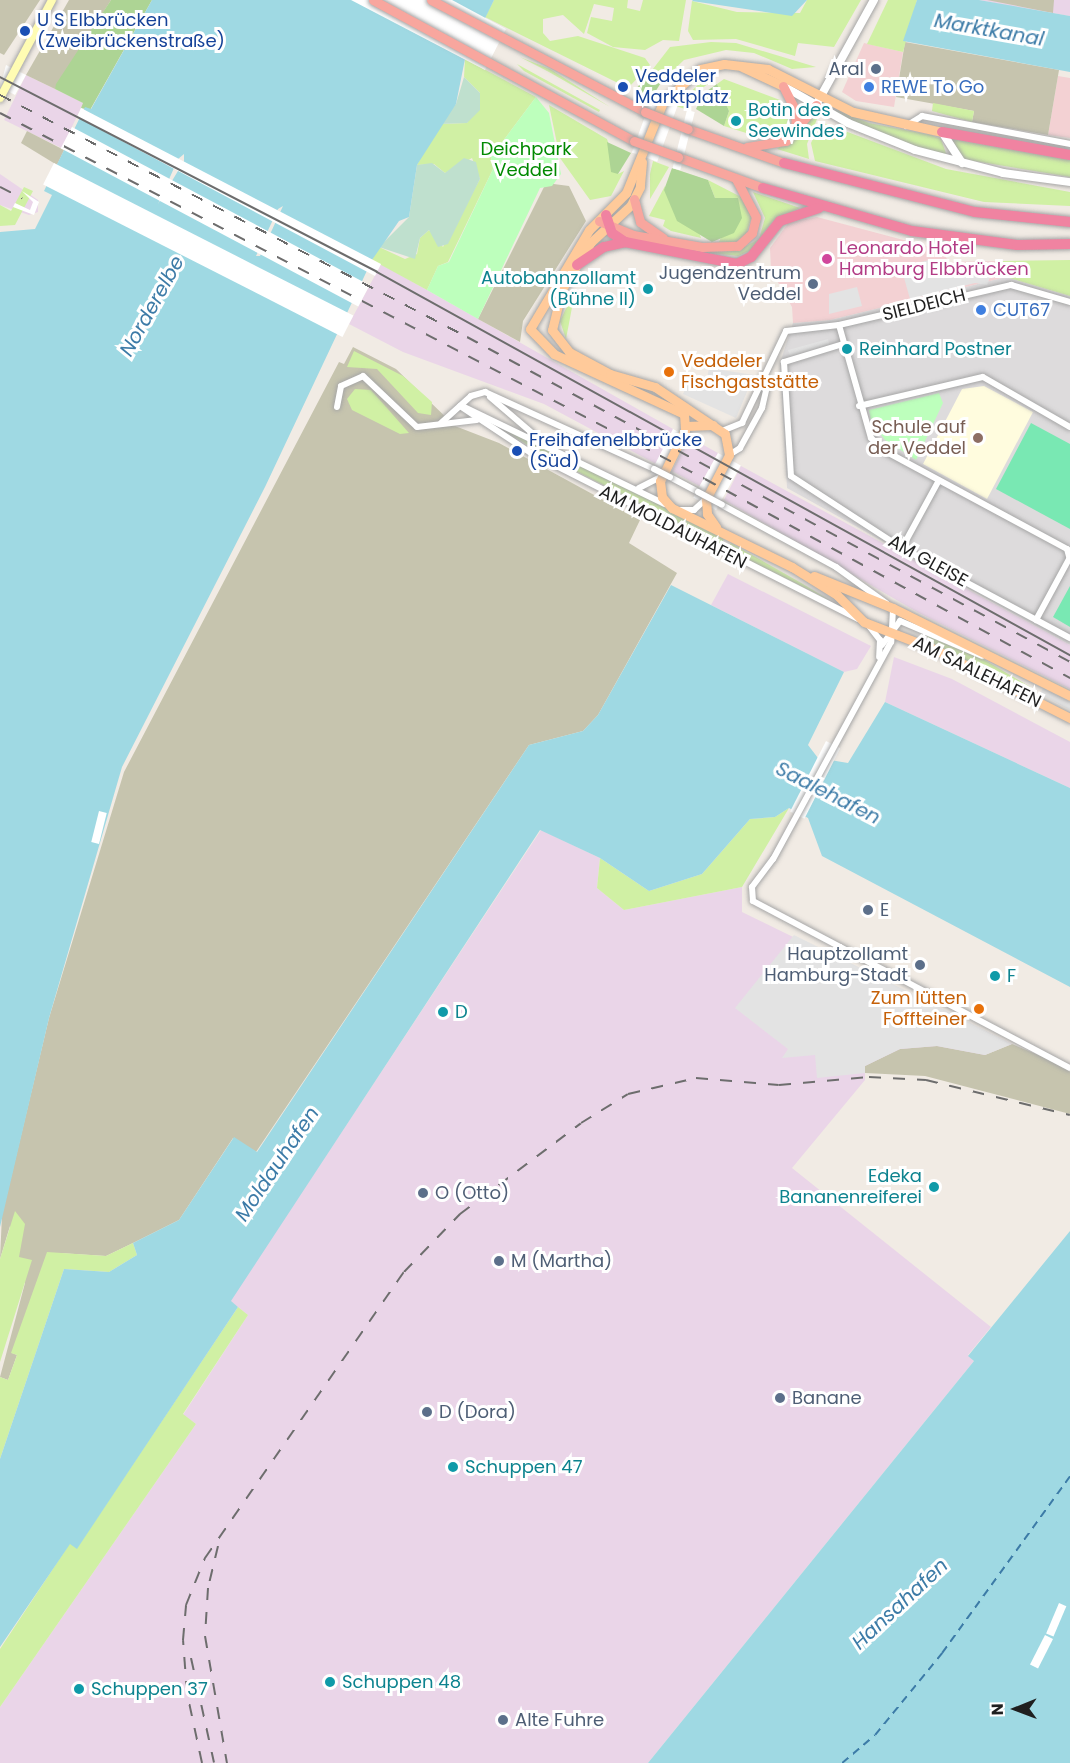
<!DOCTYPE html>
<html>
<head>
<meta charset="utf-8">
<style>
	body { margin:0 }
	#map { position:relative; width:1070px; height:1763px; overflow:hidden; background:#f1ebe4; font-family:Poppins,sans-serif }
	div>[style] { position:absolute }
	[style*='--x'] { left:calc(var(--x)*1px); top:calc(var(--y)*1px); width:calc(var(--w)*1px); rotate:calc(var(--a)*1deg) }
	.residential>* { inset:0; background:#dddbdc }
	.commercial>* { inset:0; background:#f3d1d3 }
	.industrial>* { inset:0; background:#ead5e8; transform-origin:0 0 }
	.education>* { inset:0; background:#fffcde }
	.construction>* { inset:0; background:#c6c4ae }
	.grass>* { inset:0; background:#d0f0a4 }
	.forest>* { inset:0; background:#add494 }
	.wetland>* { inset:0; background:#bfe0ce }
	.park>* { inset:0; background:#bdffbc }
	.pitch>* { inset:0; background:#79e8b3 }
	.parking>* { inset:0; background:#e3e3e3 }
	.water>* { inset:0; background:#9fd9e3 }
	.pier>* { inset:0; background:#fff; transform-origin:0 0 }
	.ferry>* { height:1.5px; margin-top:-0.75px; transform-origin:0; background:repeating-linear-gradient(90deg,#3c7ba7 0 8px,transparent 0 14px) }
	.roads { filter:drop-shadow(0 0 2px #a6a6a6) drop-shadow(0 0 2px #a6a6a6) }
	.minor>* { height:6px; margin:-3px; padding:0 3px; transform-origin:3px; border-radius:3px; background:#fff }
	.tertiary>* { height:8px; margin:-4px; padding:0 4px; transform-origin:4px; border-radius:4px; background:#fff }
	.secondary>* { height:8px; margin:-4px; padding:0 4px; transform-origin:4px; border-radius:4px; background:#fffcb3 }
	.primary>* { height:9px; margin:-4.5px; padding:0 4.5px; transform-origin:4.5px; border-radius:4.5px; background:#ffca9a }
	.trunk>* { height:9px; margin:-4.5px; padding:0 4.5px; transform-origin:4.5px; border-radius:4.5px; background:#f8a69e }
	.motorway>* { height:10px; margin:-5px; padding:0 5px; transform-origin:5px; border-radius:5px; background:#f083a1 }
	.tram>* { height:1.5px; margin:-0.75px; padding:0 0.75px; transform-origin:0.75px; border-radius:0.75px; background:#6d6d6d }
	.rail>* { height:2px; margin-top:-1px; transform-origin:0; background:repeating-linear-gradient(90deg,#6d6d6d 0 12px,transparent 0 24px) }
	.bridges { filter:drop-shadow(0 0 2px #a6a6a6) drop-shadow(0 0 2px #a6a6a6) }
	.minor-bridge>* { height:6px; margin:-3px; padding:0 3px; transform-origin:3px; border-radius:3px; background:#fff }
	.trunk-bridge>* { height:9px; margin:-4.5px; padding:0 4.5px; transform-origin:4.5px; border-radius:4.5px; background:#f8a69e }
	.dots>* { width:16px; height:16px; translate:-50% -50%; box-sizing:border-box; border:3px solid #fff; border-radius:50% }
	span { translate:-50% -50%; white-space:nowrap; text-align:center; line-height:1.15; -webkit-text-stroke:6px #fff; paint-order:stroke }
	.transit-label { font-size:18px; color:#164399 }
	.left { translate:0 -50%; text-align:left }
	.service-label { font-size:18px; color:#4e5e75 }
	.right { translate:-100% -50%; text-align:right }
	.shop-label { font-size:18px; color:#366cbe }
	.culture-label { font-size:18px; color:#0d838f }
	.park-label { font-size:18px; color:#018900 }
	.hotel-label { font-size:18px; color:#b23c85 }
	.street-label { font-size:18px; color:#1f1f1f }
	.food-label { font-size:18px; color:#c56008 }
	.education-label { font-size:18px; color:#785e54 }
	.water-label { font-size:20px; color:#3c7ba7; font-style:italic }
	.north { position:absolute; left:986px; top:1679px; width:60px; height:60px; -webkit-text-stroke:4px #fff; paint-order:stroke; rotate:269deg; font-size:16px; font-weight:700; line-height:24px; text-align:center; color:#1f1f1f }
	.north::after { content:''; display:block; margin:auto; width:21px; height:27px; background:#1f1f1f; clip-path:polygon(50% 0,100% 100%,50% 72%,0 100%) }
</style>
</head>
<body>
<div id="map">
	<div class="residential">
		<div style="clip-path:polygon(1006px 277px,1070px 296px,1070px 645px,787px 488px,780px 363px,793px 323px,830px 320px)"></div>
	</div>
	<div class="commercial">
		<div style="clip-path:polygon(864px 43px,903px 52px,894px 107px,856px 101px,842px 92px)"></div>
		<div style="clip-path:polygon(1058px 76px,1070px 78px,1070px 138px,1048px 135px)"></div>
		<div style="clip-path:polygon(817px 217px,941px 250px,949px 262px,1002px 261px,1006px 277px,830px 320px,793px 323px,792px 307px,771px 270px,770px 248px,789px 222px)"></div>
	</div>
	<div class="industrial">
		<div style="clip-path:polygon(979px 0,1070px 0,1070px 16px,1005px 5px)"></div>
		<div style="left:26px;top:75px;width:64px;height:50px;rotate:26deg"></div>
		<div style="clip-path:polygon(0 174px,38px 200px,38px 212px,29px 215px,0 205px)"></div>
		<div style="clip-path:polygon(381px 264px,673px 429px,656px 464px,544px 404px,403px 352px,349px 324px)"></div>
		<div style="left:689px;top:437px;width:33px;height:38px;rotate:29deg"></div>
		<div style="clip-path:polygon(741px 466px,1070px 645px,1070px 689px,919px 613px,724px 500px)"></div>
		<div style="clip-path:polygon(728px 574px,871px 646px,857px 669px,844px 672px,711px 605px)"></div>
		<div style="clip-path:polygon(894px 657px,952px 679px,1070px 742px,1070px 788px,885px 702px)"></div>
		<div style="clip-path:polygon(541px 830px,600px 858px,597px 888px,624px 910px,742px 887px,742px 912px,1012px 1044px,985px 1055px,865px 1066px,865px 1080px,792px 1168px,991px 1327px,968px 1355px,974px 1361px,648px 1763px,0 1763px,0 1707px,196px 1424px,183px 1415px,248px 1315px,230px 1301px)"></div>
	</div>
	<div class="education">
		<div style="clip-path:polygon(984px 386px,1033px 412px,987px 499px,923px 464px,962px 389px)"></div>
	</div>
	<div class="construction">
		<div style="clip-path:polygon(0 0,40px 0,4px 55px,0 53px)"></div>
		<div style="clip-path:polygon(69px 0,111px 0,55px 89px,26px 75px)"></div>
		<div style="clip-path:polygon(987px 0,1054px 0,1053px 13px)"></div>
		<div style="clip-path:polygon(905px 42px,1059px 70px,1048px 135px,972px 122px,974px 111px,896px 97px)"></div>
		<div style="clip-path:polygon(27px 131px,64px 150px,57px 165px,21px 143px)"></div>
		<div style="clip-path:polygon(546px 183px,569px 186px,586px 221px,523px 321px,520px 342px,478px 319px)"></div>
		<div style="clip-path:polygon(353px 347px,396px 369px,455px 426px,499px 443px,640px 520px,629px 543px,677px 573px,598px 715px,583px 731px,529px 745px,256px 1152px,233px 1138px,179px 1220px,133px 1243px,106px 1256px,59px 1253px,12px 1353px,17px 1355px,8px 1380px,0 1377px,25px 1283px,10px 1226px,0 1259px,2px 1215px,49px 1018px,124px 772px,339px 362px,344px 364px)"></div>
		<div style="clip-path:polygon(1012px 1044px,1070px 1068px,1070px 1114px,925px 1076px,865px 1073px,865px 1066px,900px 1049px,937px 1046px,985px 1055px)"></div>
	</div>
	<div class="grass">
		<div style="clip-path:polygon(494px 0,628px 0,627px 8px,640px 11px,643px 0,686px 0,679px 41px,663px 40px,645px 50px,613px 47px,587px 33px,591px 17px,612px 21px,614px 8px,594px 4px,584px 34px,563px 15px,543px 19px,543px 33px,550px 41px,578px 36px,645px 58px,650px 65px,628px 88px,485px 17px)"></div>
		<div style="clip-path:polygon(807px 0,861px 0,834px 47px,798px 43px,795px 56px,736px 39px,693px 40px,688px 31px,692px 1px,737px 12px,800px 13px)"></div>
		<div style="clip-path:polygon(888px 0,917px 0,903px 52px,867px 44px)"></div>
		<div style="clip-path:polygon(711px 42px,736px 43px,816px 67px,792px 69px,754px 53px,726px 50px,684px 60px,662px 81px,649px 74px,670px 47px)"></div>
		<div style="clip-path:polygon(520px 57px,550px 69px,610px 107px,549px 72px)"></div>
		<div style="clip-path:polygon(465px 59px,536px 97px,491px 157px,493px 169px,448px 262px,438px 266px,427px 290px,372px 260px,379px 247px,405px 259px,417px 254px,420px 238px,429px 230px,443px 247px,480px 179px,472px 158px,445px 173px,434px 164px,417px 165px,439px 124px,467px 123px,480px 93px,464px 77px)"></div>
		<div style="clip-path:polygon(517px 64px,600px 110px,599px 112px,524px 71px)"></div>
		<div style="clip-path:polygon(724px 79px,780px 100px,789px 116px,784px 132px,762px 138px,724px 126px,729px 111px,717px 84px)"></div>
		<div style="clip-path:polygon(703px 80px,711px 82px,698px 91px,688px 110px,676px 106px)"></div>
		<div style="clip-path:polygon(933px 103px,974px 111px,972px 122px,932px 111px)"></div>
		<div style="clip-path:polygon(549px 105px,607px 139px,618px 174px,624px 171px,611px 196px,590px 200px,560px 158px)"></div>
		<div style="clip-path:polygon(836px 110px,869px 123px,931px 135px,941px 139px,947px 156px,908px 145px,834px 113px)"></div>
		<div style="clip-path:polygon(812px 117px,817px 119px,807px 144px,809px 159px,777px 149px)"></div>
		<div style="clip-path:polygon(821px 122px,946px 169px,1070px 192px,1070px 206px,984px 202px,815px 161px,811px 143px)"></div>
		<div style="clip-path:polygon(952px 139px,1070px 160px,1070px 177px,962px 159px)"></div>
		<div style="clip-path:polygon(653px 161px,669px 167px,650px 199px,650px 174px)"></div>
		<div style="clip-path:polygon(708px 180px,745px 199px,752px 216px,746px 234px,736px 242px,712px 242px,719px 242px,738px 198px,715px 198px)"></div>
		<div style="clip-path:polygon(665px 186px,675px 215px,698px 229px,701px 238px,671px 231px,663px 226px,665px 220px,649px 216px)"></div>
		<div style="clip-path:polygon(24px 187px,33px 191px,15px 225px,0 226px,0 205px,11px 211px)"></div>
		<div style="clip-path:polygon(753px 192px,800px 208px,773px 221px,751px 250px,738px 256px,704px 252px,737px 251px,759px 239px,765px 218px)"></div>
		<div style="clip-path:polygon(1070px 260px,1070px 296px,1006px 277px,1002px 261px)"></div>
		<div style="clip-path:polygon(572px 296px,574px 297px,566px 339px,560px 321px)"></div>
		<div style="clip-path:polygon(354px 351px,403px 376px,432px 402px,431px 415px,418px 413px,377px 369px,347px 367px)"></div>
		<div style="clip-path:polygon(355px 389px,371px 390px,409px 433px,400px 434px,352px 410px,347px 399px)"></div>
		<div style="clip-path:polygon(480px 415px,628px 488px,724px 539px,720px 545px,537px 451px)"></div>
		<div style="clip-path:polygon(731px 543px,803px 584px,831px 601px,727px 549px)"></div>
		<div style="clip-path:polygon(926px 635px,983px 659px,1032px 688px,1029px 693px,935px 646px)"></div>
		<div style="clip-path:polygon(789px 808px,742px 887px,624px 910px,597px 888px,600px 858px,649px 891px,702px 874px,750px 819px,775px 817px)"></div>
		<div style="clip-path:polygon(15px 1211px,25px 1224px,19px 1257px,32px 1260px,0 1362px,0 1259px)"></div>
		<div style="clip-path:polygon(133px 1243px,137px 1255px,109px 1272px,64px 1269px,0 1459px,0 1377px,8px 1380px,17px 1355px,11px 1353px,47px 1252px,106px 1256px)"></div>
		<div style="clip-path:polygon(238px 1307px,248px 1315px,183px 1414px,196px 1424px,0 1707px,0 1649px,70px 1543px,77px 1548px)"></div>
	</div>
	<div class="forest">
		<div style="clip-path:polygon(111px 0,152px 0,90px 110px,81px 108px,83px 103px,55px 89px,56px 84px)"></div>
		<div style="clip-path:polygon(649px 74px,662px 81px,652px 97px,634px 91px)"></div>
		<div style="clip-path:polygon(717px 84px,729px 111px,724px 126px,696px 109px,704px 93px)"></div>
		<div style="clip-path:polygon(607px 142px,631px 153px,618px 174px,611px 172px)"></div>
		<div style="clip-path:polygon(672px 168px,708px 180px,715px 198px,738px 198px,742px 218px,734px 233px,712px 242px,677px 221px,664px 190px)"></div>
	</div>
	<div class="wetland">
		<div style="clip-path:polygon(464px 77px,480px 93px,480px 110px,467px 123px,439px 124px,456px 104px)"></div>
		<div style="clip-path:polygon(464px 158px,476px 162px,480px 179px,448px 244px,438px 247px,429px 230px,420px 238px,415px 259px,379px 247px,409px 217px,417px 165px,432px 163px,445px 173px)"></div>
	</div>
	<div class="park">
		<div style="clip-path:polygon(536px 97px,549px 113px,561px 174px,552px 186px,540px 188px,478px 319px,427px 290px,438px 266px,449px 262px,493px 169px,491px 157px)"></div>
		<div style="clip-path:polygon(939px 393px,943px 403px,916px 460px,885px 440px,871px 421px,869px 410px)"></div>
	</div>
	<div class="pitch">
		<div style="clip-path:polygon(1031px 423px,1070px 444px,1070px 529px,996px 489px)"></div>
		<div style="clip-path:polygon(1070px 586px,1070px 627px,1053px 617px)"></div>
	</div>
	<div class="parking">
		<div style="clip-path:polygon(929px 260px,935px 260px,938px 275px,972px 267px,993px 269px,987px 285px,975px 283px,910px 299px,901px 267px)"></div>
		<div style="clip-path:polygon(857px 287px,862px 306px,829px 314px,829px 294px)"></div>
		<div style="clip-path:polygon(828px 339px,829px 344px,790px 356px,788px 350px)"></div>
		<div style="clip-path:polygon(709px 368px,754px 375px,736px 418px,683px 394px,689px 381px,705px 389px)"></div>
		<div style="clip-path:polygon(1043px 688px,1070px 702px,1070px 710px,1040px 694px)"></div>
		<div style="clip-path:polygon(794px 935px,915px 995px,1012px 1044px,985px 1055px,937px 1046px,900px 1049px,865px 1066px,865px 1073px,817px 1078px,815px 1055px,782px 1058px,788px 1049px,735px 1008px)"></div>
	</div>
	<div class="water">
		<div style="clip-path:polygon(evenodd,152px 0,494px 0,465px 59px,456px 104px,417px 165px,409px 217px,399px 221px,372px 260px,265px 487px,122px 767px,49px 1018px,0 1227px,0 232px,35px 229px,52px 195px,44px 191px,85px 107px,91px 109px,152px 0,184px 154px,184px 161px,158px 204px,178px 159px,184px 154px,152px 0,283px 206px,260px 256px,256px 256px,278px 209px,283px 206px)"></div>
		<div style="clip-path:polygon(807px 0,792px 16px,692px 1px,693px 0)"></div>
		<div style="clip-path:polygon(917px 0,979px 0,1070px 16px,1070px 72px,903px 41px)"></div>
		<div style="clip-path:polygon(671px 585px,844px 672px,808px 745px,818px 758px,848px 763px,885px 702px,1070px 788px,1070px 987px,822px 856px,808px 818px,789px 808px,775px 817px,750px 819px,702px 874px,649px 891px,600px 858px,540px 830px,231px 1301px,238px 1307px,77px 1549px,70px 1544px,0 1647px,0 1459px,64px 1269px,109px 1272px,137px 1255px,133px 1243px,179px 1220px,234px 1137px,257px 1152px,529px 745px,583px 731px,598px 715px)"></div>
		<div style="clip-path:polygon(1070px 1231px,1070px 1763px,648px 1763px,974px 1361px,968px 1356px)"></div>
	</div>
	<div class="pier">
		<div style="clip-path:polygon(351px 0,452px 0,506px 29px,485px 70px)"></div>
		<div style="clip-path:polygon(6px 65px,26px 75px,15px 95px,0 87px)"></div>
		<div style="left:652px;top:97px;width:27px;height:59px;rotate:20deg"></div>
		<div style="clip-path:polygon(81px 108px,381px 264px,375px 276px,77px 117px)"></div>
		<div style="left:687px;top:110px;width:8px;height:60px;rotate:14deg"></div>
		<div style="left:72px;top:127px;width:337px;height:24px;rotate:28deg"></div>
		<div style="left:54px;top:163px;width:336px;height:24px;rotate:27deg"></div>
		<div style="clip-path:polygon(22px 191px,39px 202px,34px 215px,13px 207px,15px 203px,30px 210px,33px 202px)"></div>
		<div style="left:673px;top:429px;width:18px;height:50px;rotate:27deg"></div>
		<div style="left:718px;top:453px;width:26px;height:51px;rotate:29deg"></div>
		<div style="left:826px;top:741px;width:16px;height:79px;rotate:27deg"></div>
		<div style="left:99px;top:811px;width:8px;height:32px;rotate:14deg"></div>
		<div style="left:1059px;top:1603px;width:8px;height:33px;rotate:23deg"></div>
		<div style="left:1045px;top:1635px;width:9px;height:33px;rotate:27deg"></div>
	</div>
	<div class="ferry">
		<div style="--x:842;--y:1763;--w:43;--a:-40.3"></div>
		<div style="--x:875;--y:1735;--w:106;--a:-50.7"></div>
		<div style="--x:942;--y:1653;--w:218;--a:-54.1"></div>
	</div>
	<div class="roads">
		<div class="minor">
			<div style="--x:906;--y:126;--w:19;--a:-32"></div>
			<div style="--x:922;--y:116;--w:151;--a:10.7"></div>
			<div style="--x:839;--y:325;--w:117;--a:74.2"></div>
			<div style="--x:871;--y:438;--w:19;--a:43"></div>
			<div style="--x:885;--y:451;--w:207;--a:28.3"></div>
			<div style="--x:1067;--y:549;--w:11;--a:75"></div>
			<div style="--x:843;--y:344;--w:62;--a:163"></div>
			<div style="--x:784;--y:362;--w:114;--a:86.5"></div>
			<div style="--x:791;--y:476;--w:132;--a:33"></div>
			<div style="--x:902;--y:548;--w:191;--a:28.2"></div>
			<div style="--x:490;--y:397;--w:55;--a:40.6"></div>
			<div style="--x:460;--y:406;--w:85;--a:33.5"></div>
			<div style="--x:531;--y:453;--w:367;--a:26.9"></div>
			<div style="--x:859;--y:406;--w:127;--a:-13.2"></div>
			<div style="--x:983;--y:377;--w:100;--a:29.9"></div>
			<div style="--x:337;--y:407;--w:21;--a:-79"></div>
			<div style="--x:341;--y:386;--w:24;--a:-24"></div>
			<div style="--x:363;--y:376;--w:74;--a:43.4"></div>
			<div style="--x:417;--y:427;--w:60;--a:-6.7"></div>
			<div style="--x:464;--y:407;--w:223;--a:25.8"></div>
			<div style="--x:441;--y:423;--w:40;--a:-42"></div>
			<div style="--x:471;--y:396;--w:15;--a:-16"></div>
			<div style="--x:485;--y:392;--w:186;--a:24.5"></div>
			<div style="--x:722;--y:431;--w:22;--a:-22"></div>
			<div style="--x:742;--y:423;--w:102;--a:-64.4"></div>
			<div style="--x:786;--y:331;--w:53;--a:-6.5"></div>
			<div style="--x:839;--y:325;--w:177;--a:-13.1"></div>
			<div style="--x:1011;--y:285;--w:61;--a:16.1"></div>
			<div style="--x:729;--y:455;--w:13;--a:-32"></div>
			<div style="--x:740;--y:448;--w:46;--a:-61.2"></div>
			<div style="--x:762;--y:408;--w:22;--a:-77"></div>
			<div style="--x:767;--y:387;--w:12;--a:-110"></div>
			<div style="--x:670;--y:477;--w:32;--a:28"></div>
			<div style="--x:639;--y:488;--w:25;--a:-27"></div>
			<div style="--x:722;--y:505;--w:130;--a:28.5"></div>
			<div style="--x:836;--y:567;--w:62;--a:35.8"></div>
			<div style="--x:680;--y:510;--w:14;--a:0"></div>
			<div style="--x:694;--y:510;--w:16;--a:-43"></div>
			<div style="--x:902;--y:548;--w:77;--a:-61.4"></div>
			<div style="--x:893;--y:609;--w:33;--a:93"></div>
			<div style="--x:891;--y:642;--w:247;--a:118.5"></div>
			<div style="--x:773;--y:859;--w:35;--a:127"></div>
			<div style="--x:752;--y:887;--w:14;--a:86"></div>
			<div style="--x:753;--y:901;--w:358;--a:27.8"></div>
			<div style="--x:1036;--y:620;--w:69;--a:-61.6"></div>
			<div style="--x:869;--y:626;--w:18;--a:52"></div>
			<div style="--x:880;--y:640;--w:17;--a:93"></div>
			<div style="--x:882;--y:645;--w:30;--a:-53"></div>
			<div style="--x:900;--y:621;--w:89;--a:23.1"></div>
		</div>
		<div class="tertiary">
			<div style="--x:783;--y:86;--w:75;--a:29.6"></div>
			<div style="--x:848;--y:123;--w:72;--a:21.9"></div>
			<div style="--x:915;--y:150;--w:91;--a:14.6"></div>
			<div style="--x:1003;--y:173;--w:68;--a:7.7"></div>
			<div style="--x:816;--y:105;--w:120;--a:-61.1"></div>
			<div style="--x:942;--y:132;--w:37;--a:57"></div>
		</div>
		<div class="secondary">
			<div style="--x:0;--y:98;--w:111;--a:-62"></div>
		</div>
		<div class="primary">
			<div style="--x:742;--y:67;--w:45;--a:24.9"></div>
			<div style="--x:942;--y:132;--w:91;--a:-167.3"></div>
			<div style="--x:853;--y:112;--w:95;--a:-153.2"></div>
			<div style="--x:768;--y:69;--w:44;--a:-173.5"></div>
			<div style="--x:724;--y:64;--w:25;--a:168"></div>
			<div style="--x:700;--y:69;--w:50;--a:138.3"></div>
			<div style="--x:663;--y:102;--w:98;--a:112.1"></div>
			<div style="--x:626;--y:193;--w:52;--a:135"></div>
			<div style="--x:589;--y:230;--w:115;--a:120.8"></div>
			<div style="--x:530;--y:329;--w:35;--a:46"></div>
			<div style="--x:554;--y:354;--w:143;--a:24.8"></div>
			<div style="--x:684;--y:414;--w:16;--a:86"></div>
			<div style="--x:685;--y:430;--w:57;--a:116.1"></div>
			<div style="--x:660;--y:481;--w:16;--a:83"></div>
			<div style="--x:662;--y:497;--w:15;--a:48"></div>
			<div style="--x:672;--y:508;--w:134;--a:26.2"></div>
			<div style="--x:792;--y:567;--w:53;--a:31.9"></div>
			<div style="--x:837;--y:595;--w:38;--a:45"></div>
			<div style="--x:864;--y:622;--w:75;--a:21.1"></div>
			<div style="--x:934;--y:649;--w:153;--a:26.9"></div>
			<div style="--x:642;--y:162;--w:25;--a:95"></div>
			<div style="--x:640;--y:187;--w:20;--a:117"></div>
			<div style="--x:631;--y:205;--w:54;--a:137.2"></div>
			<div style="--x:591;--y:242;--w:55;--a:121.7"></div>
			<div style="--x:562;--y:289;--w:42;--a:103.7"></div>
			<div style="--x:552;--y:330;--w:28;--a:52"></div>
			<div style="--x:569;--y:352;--w:47;--a:28.2"></div>
			<div style="--x:610;--y:374;--w:47;--a:16.1"></div>
			<div style="--x:655;--y:387;--w:84;--a:33.9"></div>
			<div style="--x:725;--y:434;--w:21;--a:79"></div>
			<div style="--x:729;--y:455;--w:50;--a:117.6"></div>
			<div style="--x:706;--y:499;--w:15;--a:86"></div>
			<div style="--x:707;--y:514;--w:16;--a:55"></div>
			<div style="--x:686;--y:426;--w:27;--a:-2"></div>
			<div style="--x:814;--y:576;--w:85;--a:22.1"></div>
			<div style="--x:893;--y:608;--w:198;--a:26.4"></div>
		</div>
		<div class="trunk">
			<div style="--x:373;--y:0;--w:297;--a:28.4"></div>
			<div style="--x:431;--y:0;--w:242;--a:27.6"></div>
			<div style="--x:783;--y:86;--w:29;--a:63"></div>
			<div style="--x:796;--y:112;--w:19;--a:93"></div>
			<div style="--x:688;--y:129;--w:102;--a:19.5"></div>
			<div style="--x:747;--y:147;--w:39;--a:-9"></div>
			<div style="--x:786;--y:141;--w:47;--a:-50.2"></div>
			<div style="--x:678;--y:157;--w:90;--a:20"></div>
			<div style="--x:634;--y:199;--w:24;--a:75"></div>
			<div style="--x:640;--y:222;--w:28;--a:35"></div>
			<div style="--x:599;--y:221;--w:37;--a:22"></div>
			<div style="--x:633;--y:235;--w:70;--a:9.9"></div>
			<div style="--x:702;--y:247;--w:36;--a:-2"></div>
			<div style="--x:738;--y:246;--w:19;--a:-43"></div>
			<div style="--x:752;--y:233;--w:16;--a:-76"></div>
			<div style="--x:756;--y:217;--w:43;--a:-117.8"></div>
		</div>
		<div class="motorway">
			<div style="--x:942;--y:132;--w:130;--a:10.2"></div>
			<div style="--x:784;--y:163;--w:197;--a:14.4"></div>
			<div style="--x:975;--y:212;--w:96;--a:6"></div>
			<div style="--x:763;--y:188;--w:155;--a:16.1"></div>
			<div style="--x:912;--y:231;--w:106;--a:7.6"></div>
			<div style="--x:1017;--y:245;--w:53;--a:-1.1"></div>
			<div style="--x:606;--y:215;--w:19;--a:72"></div>
			<div style="--x:612;--y:233;--w:16;--a:35"></div>
			<div style="--x:577;--y:265;--w:32;--a:-34"></div>
			<div style="--x:604;--y:247;--w:22;--a:-13"></div>
			<div style="--x:625;--y:242;--w:114;--a:11.1"></div>
			<div style="--x:737;--y:264;--w:16;--a:-27"></div>
			<div style="--x:751;--y:257;--w:46;--a:-51.1"></div>
			<div style="--x:780;--y:221;--w:41;--a:-18.4"></div>
		</div>
	</div>
	<div class="tram">
		<div style="--x:0;--y:77;--w:424;--a:27.3"></div>
		<div style="--x:377;--y:272;--w:792;--a:28.93"></div>
	</div>
	<div class="rail">
		<div style="--x:0;--y:95;--w:526;--a:27.39"></div>
		<div style="--x:467;--y:337;--w:685;--a:28.32"></div>
		<div style="--x:0;--y:113;--w:794;--a:27.44"></div>
		<div style="--x:705;--y:479;--w:416;--a:28.6"></div>
		<div style="--x:0;--y:187;--w:25;--a:27"></div>
		<div style="--x:218;--y:1546;--w:43;--a:103.4"></div>
		<div style="--x:208;--y:1588;--w:48;--a:93.6"></div>
		<div style="--x:205;--y:1636;--w:129;--a:80.2"></div>
		<div style="--x:191;--y:1658;--w:107;--a:77.6"></div>
		<div style="--x:202;--y:1763;--w:72;--a:-102.1"></div>
		<div style="--x:187;--y:1693;--w:53;--a:-94.3"></div>
		<div style="--x:183;--y:1640;--w:35;--a:-85"></div>
		<div style="--x:186;--y:1605;--w:51;--a:-68"></div>
		<div style="--x:205;--y:1558;--w:348;--a:-55.2"></div>
		<div style="--x:404;--y:1272;--w:81;--a:-46"></div>
		<div style="--x:460;--y:1214;--w:151;--a:-36.9"></div>
		<div style="--x:581;--y:1123;--w:55;--a:-31.7"></div>
		<div style="--x:628;--y:1094;--w:70;--a:-13.2"></div>
		<div style="--x:696;--y:1078;--w:83;--a:4.8"></div>
		<div style="--x:779;--y:1085;--w:90;--a:-5.1"></div>
		<div style="--x:869;--y:1077;--w:57;--a:3"></div>
		<div style="--x:926;--y:1080;--w:148;--a:13.7"></div>
	</div>
	<div class="bridges">
		<div class="minor-bridge">
			<div style="--x:654;--y:469;--w:18;--a:27"></div>
			<div style="--x:698;--y:492;--w:27;--a:28"></div>
		</div>
		<div class="trunk-bridge">
			<div style="--x:645;--y:112;--w:46;--a:21.6"></div>
			<div style="--x:634;--y:141;--w:47;--a:20"></div>
		</div>
	</div>
	<div class="dots">
		<div style="left:25px;top:31px;background:#1a4fb4"></div>
		<div style="left:876px;top:69px;background:#5c6f8a"></div>
		<div style="left:623px;top:87px;background:#1a4fb4"></div>
		<div style="left:869px;top:87px;background:#3f7fe0"></div>
		<div style="left:736px;top:121px;background:#0f9aa8"></div>
		<div style="left:827px;top:259px;background:#d1479c"></div>
		<div style="left:813px;top:284px;background:#5c6f8a"></div>
		<div style="left:648px;top:289px;background:#0f9aa8"></div>
		<div style="left:981px;top:310px;background:#3f7fe0"></div>
		<div style="left:847px;top:349px;background:#0f9aa8"></div>
		<div style="left:669px;top:372px;background:#e8710a"></div>
		<div style="left:978px;top:438px;background:#8d6e63"></div>
		<div style="left:517px;top:451px;background:#1a4fb4"></div>
		<div style="left:868px;top:910px;background:#5c6f8a"></div>
		<div style="left:920px;top:965px;background:#5c6f8a"></div>
		<div style="left:995px;top:976px;background:#0f9aa8"></div>
		<div style="left:979px;top:1009px;background:#e8710a"></div>
		<div style="left:443px;top:1012px;background:#0f9aa8"></div>
		<div style="left:934px;top:1187px;background:#0f9aa8"></div>
		<div style="left:423px;top:1193px;background:#5c6f8a"></div>
		<div style="left:499px;top:1261px;background:#5c6f8a"></div>
		<div style="left:780px;top:1398px;background:#5c6f8a"></div>
		<div style="left:427px;top:1412px;background:#5c6f8a"></div>
		<div style="left:453px;top:1467px;background:#0f9aa8"></div>
		<div style="left:330px;top:1682px;background:#0f9aa8"></div>
		<div style="left:79px;top:1689px;background:#0f9aa8"></div>
		<div style="left:503px;top:1720px;background:#5c6f8a"></div>
	</div>
	<div class="transit-label">
		<span class="left" style="left:37px;top:31px">U S Elbbrücken<br>(Zweibrückenstraße)</span>
		<span class="left" style="left:635px;top:87px">Veddeler<br>Marktplatz</span>
		<span class="left" style="left:529px;top:451px">Freihafenelbbrücke<br>(Süd)</span>
	</div>
	<div class="service-label">
		<span class="right" style="left:864px;top:69px">Aral</span>
		<span class="right" style="left:801px;top:284px">Jugendzentrum<br>Veddel</span>
		<span class="left" style="left:880px;top:910px">E</span>
		<span class="right" style="left:908px;top:965px">Hauptzollamt<br>Hamburg-Stadt</span>
		<span class="left" style="left:435px;top:1193px">O (Otto)</span>
		<span class="left" style="left:511px;top:1261px">M (Martha)</span>
		<span class="left" style="left:792px;top:1398px">Banane</span>
		<span class="left" style="left:439px;top:1412px">D (Dora)</span>
		<span class="left" style="left:515px;top:1720px">Alte Fuhre</span>
	</div>
	<div class="shop-label">
		<span class="left" style="left:881px;top:87px">REWE To Go</span>
		<span class="left" style="left:993px;top:310px">CUT67</span>
	</div>
	<div class="culture-label">
		<span class="left" style="left:748px;top:121px">Botin des<br>Seewindes</span>
		<span class="right" style="left:636px;top:289px">Autobahnzollamt<br>(Bühne II)</span>
		<span class="left" style="left:859px;top:349px">Reinhard Postner</span>
		<span class="left" style="left:1007px;top:976px">F</span>
		<span class="left" style="left:455px;top:1012px">D</span>
		<span class="right" style="left:922px;top:1187px">Edeka<br>Bananenreiferei</span>
		<span class="left" style="left:465px;top:1467px">Schuppen 47</span>
		<span class="left" style="left:342px;top:1682px">Schuppen 48</span>
		<span class="left" style="left:91px;top:1689px">Schuppen 37</span>
	</div>
	<div class="park-label">
		<span style="left:526px;top:160px">Deichpark<br>Veddel</span>
	</div>
	<div class="hotel-label">
		<span class="left" style="left:839px;top:259px">Leonardo Hotel<br>Hamburg Elbbrücken</span>
	</div>
	<div class="street-label">
		<span style="left:924px;top:305px;rotate:-14deg">SIELDEICH</span>
		<span style="left:673px;top:527px;rotate:27deg">AM MOLDAUHAFEN</span>
		<span style="left:928px;top:561px;rotate:29deg">AM GLEISE</span>
		<span style="left:977px;top:672px;rotate:26deg">AM SAALEHAFEN</span>
	</div>
	<div class="food-label">
		<span class="left" style="left:681px;top:372px">Veddeler<br>Fischgaststätte</span>
		<span class="right" style="left:967px;top:1009px">Zum lütten<br>Foffteiner</span>
	</div>
	<div class="education-label">
		<span class="right" style="left:966px;top:438px">Schule auf<br>der Veddel</span>
	</div>
	<div class="water-label">
		<span style="left:989px;top:30px;rotate:10deg">Marktkanal</span>
		<span style="left:152px;top:306px;rotate:-61deg">Norderelbe</span>
		<span style="left:828px;top:793px;rotate:27deg">Saalehafen</span>
		<span style="left:277px;top:1164px;rotate:-56deg">Moldauhafen</span>
		<span style="left:900px;top:1604px;rotate:-43deg">Hansahafen</span>
	</div>
	<div class="north">N</div>
</div>
</body>
</html>
